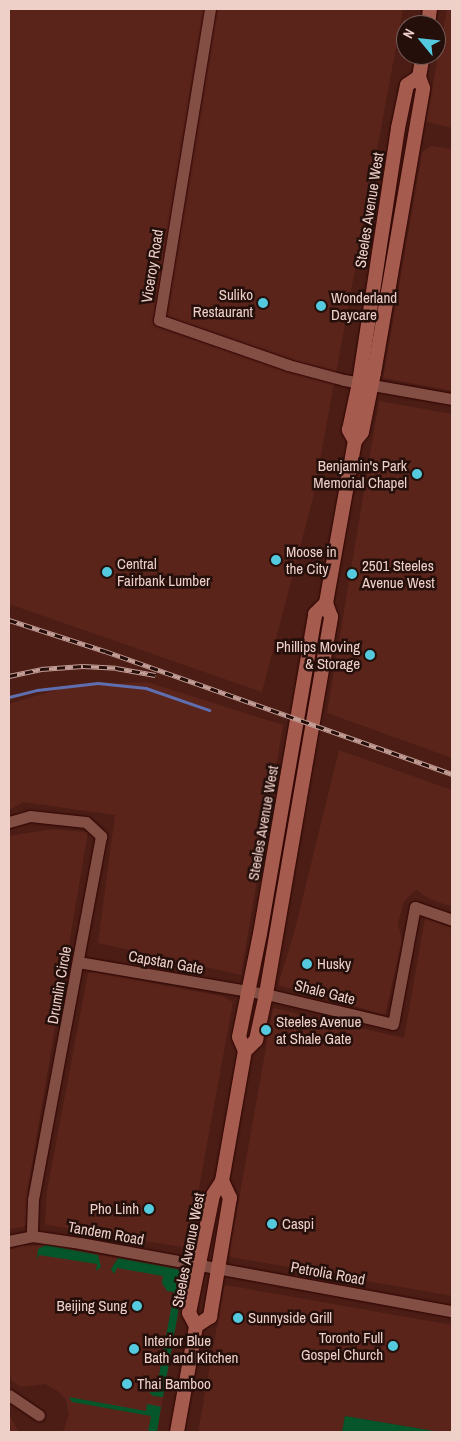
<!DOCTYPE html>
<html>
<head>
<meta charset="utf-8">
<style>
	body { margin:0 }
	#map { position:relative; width:461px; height:1441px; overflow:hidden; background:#4b1d15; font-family:"Archivo Narrow",sans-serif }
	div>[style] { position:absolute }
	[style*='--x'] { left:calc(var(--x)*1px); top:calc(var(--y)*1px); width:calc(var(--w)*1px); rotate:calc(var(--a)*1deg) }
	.built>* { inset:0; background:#5a241a }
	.green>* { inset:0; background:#05562a }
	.stream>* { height:2.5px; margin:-1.25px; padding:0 1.25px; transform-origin:1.25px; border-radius:1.25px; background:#5e6eaf }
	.roads { filter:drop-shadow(0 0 1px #2f0301) drop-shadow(0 0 1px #2f0301) }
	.minor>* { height:11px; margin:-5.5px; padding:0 5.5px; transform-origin:5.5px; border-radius:5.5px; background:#834f45 }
	.major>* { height:14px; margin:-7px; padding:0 7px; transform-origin:7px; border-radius:7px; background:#a55c4f }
	.rail>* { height:4.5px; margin-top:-2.25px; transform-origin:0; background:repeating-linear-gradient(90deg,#240f0b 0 8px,#c29e97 0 16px); box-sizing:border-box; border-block:1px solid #c29e97 }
	.dots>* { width:14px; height:14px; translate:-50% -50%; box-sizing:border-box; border:2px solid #240f0b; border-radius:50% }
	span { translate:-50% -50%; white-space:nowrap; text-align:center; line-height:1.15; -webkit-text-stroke:5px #240f0b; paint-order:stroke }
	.street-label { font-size:15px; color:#efd0c9 }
	.poi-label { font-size:15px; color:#efd0c9 }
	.right { translate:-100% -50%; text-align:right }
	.left { translate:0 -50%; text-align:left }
	.frame { position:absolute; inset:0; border:10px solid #efd0c9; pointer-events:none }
	.north { position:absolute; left:396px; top:15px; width:50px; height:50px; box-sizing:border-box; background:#240f0b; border:1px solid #755c57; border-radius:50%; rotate:298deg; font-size:14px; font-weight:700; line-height:20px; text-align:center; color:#efd0c9 }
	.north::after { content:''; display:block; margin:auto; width:18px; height:22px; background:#55cadf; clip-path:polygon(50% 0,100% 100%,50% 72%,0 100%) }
</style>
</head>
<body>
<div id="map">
	<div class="built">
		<div style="clip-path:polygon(9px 9px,403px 9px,313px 498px,262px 692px,9px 604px)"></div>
		<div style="clip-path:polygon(447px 9px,452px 9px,452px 128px,426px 122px)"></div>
		<div style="clip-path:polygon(432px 146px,452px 149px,452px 391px,383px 378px,422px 152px)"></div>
		<div style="clip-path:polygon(379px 401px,452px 414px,452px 758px,327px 713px)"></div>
		<div style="clip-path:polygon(147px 682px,283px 725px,241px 975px,98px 943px,115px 815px,23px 802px,9px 810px,9px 704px,68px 686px)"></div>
		<div style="clip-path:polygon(339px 750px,452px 790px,452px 907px,430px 899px,416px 890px,404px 901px,398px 923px,402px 941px,385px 1015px,278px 985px,294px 933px)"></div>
		<div style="clip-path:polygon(52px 829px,88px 832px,28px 1188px,26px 1223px,24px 1227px,9px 1229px,9px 836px)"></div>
		<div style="clip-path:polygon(425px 918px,452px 928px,452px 1296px,231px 1257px,229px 1255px,273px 1008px,404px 1038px)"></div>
		<div style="clip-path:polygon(94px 972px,222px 996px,233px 1002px,188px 1248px,47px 1225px,45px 1223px,47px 1191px,88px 973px)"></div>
		<div style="clip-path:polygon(46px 1245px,177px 1269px,185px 1274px,157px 1432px,63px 1432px,69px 1414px,66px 1400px,59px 1392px,45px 1384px,21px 1387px,12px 1381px,9px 1374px,9px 1250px,20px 1246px)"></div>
		<div style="clip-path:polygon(226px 1285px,452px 1325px,452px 1432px,440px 1432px,345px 1416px,342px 1432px,198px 1432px,224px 1287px)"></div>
		<div style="clip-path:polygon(9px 1414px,19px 1432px,9px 1432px)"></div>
	</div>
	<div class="green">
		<div style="clip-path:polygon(46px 1245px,98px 1255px,101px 1267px,96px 1271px,97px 1264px,39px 1255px,37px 1260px,38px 1249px)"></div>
		<div style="clip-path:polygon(118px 1258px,177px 1269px,185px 1274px,163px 1397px,161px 1397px,153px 1396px,149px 1392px,156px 1392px,174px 1292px,167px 1291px,162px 1283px,163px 1276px,117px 1268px,114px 1274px,111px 1269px)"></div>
		<div style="clip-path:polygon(69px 1397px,146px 1411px,147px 1404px,158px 1406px,161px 1407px,157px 1432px,148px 1432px,151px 1416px,72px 1402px)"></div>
		<div style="clip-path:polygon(345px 1416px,440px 1432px,342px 1432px)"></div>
	</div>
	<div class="stream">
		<div style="--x:9;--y:697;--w:29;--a:-14"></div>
		<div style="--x:37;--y:690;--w:61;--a:-6.5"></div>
		<div style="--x:98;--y:683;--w:48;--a:5.9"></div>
		<div style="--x:146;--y:688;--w:67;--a:19.2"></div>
	</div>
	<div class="roads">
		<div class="minor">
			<div style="--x:210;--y:9;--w:315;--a:99.3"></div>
			<div style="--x:159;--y:320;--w:137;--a:19.2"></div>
			<div style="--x:288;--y:365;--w:58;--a:15"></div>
			<div style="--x:344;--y:380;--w:110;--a:10"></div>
			<div style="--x:9;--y:822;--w:22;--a:-16"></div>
			<div style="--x:30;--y:816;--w:56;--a:6.1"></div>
			<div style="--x:86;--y:822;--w:21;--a:43"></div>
			<div style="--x:101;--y:836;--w:370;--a:100.6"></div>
			<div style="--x:33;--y:1200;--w:36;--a:92"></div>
			<div style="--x:78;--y:962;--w:191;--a:9.7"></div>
			<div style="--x:266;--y:994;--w:130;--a:13.3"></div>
			<div style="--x:393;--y:1024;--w:119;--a:-79.4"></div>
			<div style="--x:415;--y:907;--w:39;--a:19"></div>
			<div style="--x:9;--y:1241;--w:24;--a:-12"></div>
			<div style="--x:32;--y:1236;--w:49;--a:8.3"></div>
			<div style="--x:80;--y:1243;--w:378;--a:10.4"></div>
			<div style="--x:9;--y:1395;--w:36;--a:34"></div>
		</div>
		<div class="major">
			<div style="--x:428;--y:25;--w:16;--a:-83"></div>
			<div style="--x:355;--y:441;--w:13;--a:-119"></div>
			<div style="--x:349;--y:430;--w:48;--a:-78"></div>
			<div style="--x:359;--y:383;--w:258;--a:-81.3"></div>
			<div style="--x:398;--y:128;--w:44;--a:-78.2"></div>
			<div style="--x:407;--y:85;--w:14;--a:-34"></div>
			<div style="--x:245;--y:1051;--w:15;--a:-113"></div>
			<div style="--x:239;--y:1037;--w:105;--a:-78.5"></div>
			<div style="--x:260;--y:934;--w:325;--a:-80.2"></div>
			<div style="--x:315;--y:614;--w:16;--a:-45"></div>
			<div style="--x:196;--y:1326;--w:17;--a:-33"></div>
			<div style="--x:210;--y:1317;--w:121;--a:-80.5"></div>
			<div style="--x:230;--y:1198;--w:19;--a:-115"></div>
			<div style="--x:177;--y:1432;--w:108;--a:-79.8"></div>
			<div style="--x:196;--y:1326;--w:15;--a:-118"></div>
			<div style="--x:189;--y:1313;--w:120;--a:-78.5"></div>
			<div style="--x:213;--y:1195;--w:17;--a:-57"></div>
			<div style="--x:222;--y:1181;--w:132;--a:-80"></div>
			<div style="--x:245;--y:1051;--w:16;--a:-45"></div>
			<div style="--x:256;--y:1040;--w:47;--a:-77.7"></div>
			<div style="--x:266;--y:994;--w:383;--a:-80.2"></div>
			<div style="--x:331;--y:617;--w:15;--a:-110"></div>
			<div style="--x:326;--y:603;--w:165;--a:-79.9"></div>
			<div style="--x:355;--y:441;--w:11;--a:-52"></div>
			<div style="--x:362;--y:432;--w:60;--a:-78.5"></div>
			<div style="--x:374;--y:373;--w:289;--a:-80.2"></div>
			<div style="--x:423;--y:88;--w:12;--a:-110"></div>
			<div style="--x:419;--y:77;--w:22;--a:-80"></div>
		</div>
	</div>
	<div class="rail">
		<div style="--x:9;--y:620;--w:101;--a:17.9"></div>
		<div style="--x:105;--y:651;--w:368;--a:19.5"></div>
		<div style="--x:9;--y:676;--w:33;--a:-12"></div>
		<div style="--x:41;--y:669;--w:42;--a:-4.1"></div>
		<div style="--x:83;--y:666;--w:33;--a:3"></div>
		<div style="--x:116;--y:668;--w:40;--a:10"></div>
	</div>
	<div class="dots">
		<div style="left:263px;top:303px;background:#55cadf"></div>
		<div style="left:321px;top:306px;background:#55cadf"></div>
		<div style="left:417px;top:474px;background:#55cadf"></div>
		<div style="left:276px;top:560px;background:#55cadf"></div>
		<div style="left:107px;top:572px;background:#55cadf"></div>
		<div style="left:352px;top:574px;background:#55cadf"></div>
		<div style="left:370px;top:655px;background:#55cadf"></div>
		<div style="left:307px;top:964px;background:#55cadf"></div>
		<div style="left:266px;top:1030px;background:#55cadf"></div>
		<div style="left:149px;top:1209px;background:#55cadf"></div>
		<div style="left:272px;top:1224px;background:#55cadf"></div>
		<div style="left:137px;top:1306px;background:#55cadf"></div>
		<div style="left:238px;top:1318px;background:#55cadf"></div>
		<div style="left:393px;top:1346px;background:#55cadf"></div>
		<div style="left:134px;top:1349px;background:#55cadf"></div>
		<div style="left:127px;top:1384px;background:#55cadf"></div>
	</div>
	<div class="street-label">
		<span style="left:369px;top:210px;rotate:-81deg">Steeles Avenue West</span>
		<span style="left:152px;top:266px;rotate:-81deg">Viceroy Road</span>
		<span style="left:263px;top:823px;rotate:-80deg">Steeles Avenue West</span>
		<span style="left:166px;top:962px;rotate:10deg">Capstan Gate</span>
		<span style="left:59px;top:985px;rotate:-80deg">Drumlin Circle</span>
		<span style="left:325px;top:992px;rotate:14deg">Shale Gate</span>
		<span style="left:106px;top:1233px;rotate:10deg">Tandem Road</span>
		<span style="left:188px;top:1250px;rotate:-79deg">Steeles Avenue West</span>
		<span style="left:328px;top:1273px;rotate:10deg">Petrolia Road</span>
	</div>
	<div class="poi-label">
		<span class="right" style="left:253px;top:303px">Suliko<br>Restaurant</span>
		<span class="left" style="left:331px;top:306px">Wonderland<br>Daycare</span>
		<span class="right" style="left:407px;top:474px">Benjamin's Park<br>Memorial Chapel</span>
		<span class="left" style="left:286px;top:560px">Moose in<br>the City</span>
		<span class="left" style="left:117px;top:572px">Central<br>Fairbank Lumber</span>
		<span class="left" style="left:362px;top:574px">2501 Steeles<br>Avenue West</span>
		<span class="right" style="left:360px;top:655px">Phillips Moving<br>&amp; Storage</span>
		<span class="left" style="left:317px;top:964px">Husky</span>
		<span class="left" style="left:276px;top:1030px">Steeles Avenue<br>at Shale Gate</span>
		<span class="right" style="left:139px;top:1209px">Pho Linh</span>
		<span class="left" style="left:282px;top:1224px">Caspi</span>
		<span class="right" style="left:127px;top:1306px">Beijing Sung</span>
		<span class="left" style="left:248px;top:1318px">Sunnyside Grill</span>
		<span class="right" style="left:383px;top:1346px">Toronto Full<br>Gospel Church</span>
		<span class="left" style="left:144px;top:1349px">Interior Blue<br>Bath and Kitchen</span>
		<span class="left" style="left:137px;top:1384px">Thai Bamboo</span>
	</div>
	<div class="frame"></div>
	<div class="north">N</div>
</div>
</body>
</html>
